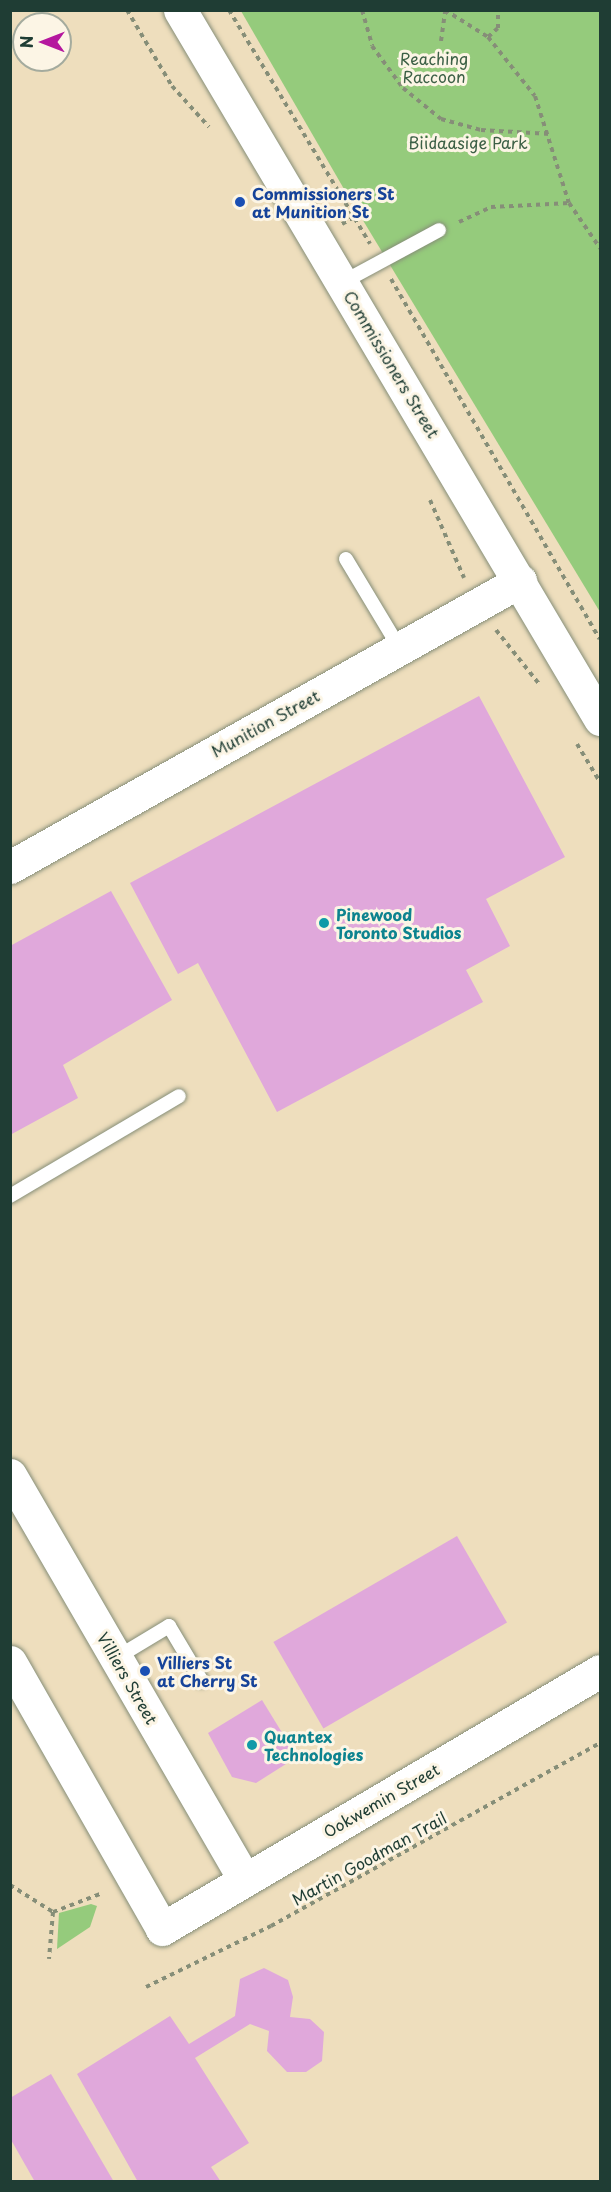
<!DOCTYPE html>
<html>
<head>
<meta charset="utf-8">
<style>
	body { margin:0 }
	#map { position:relative; width:611px; height:2192px; overflow:hidden; background:#eedebd; font-family:"Playpen Sans",sans-serif }
	div>[style] { position:absolute }
	[style*='--x'] { left:calc(var(--x)*1px); top:calc(var(--y)*1px); width:calc(var(--w)*1px); rotate:calc(var(--a)*1deg) }
	.green>* { inset:0; background:#95cb7c }
	.building>* { inset:0; background:#e0a8db; transform-origin:0 0 }
	.path>* { height:4px; margin-top:-2px; transform-origin:0; background:repeating-linear-gradient(90deg,#868e78 0 4.5px,transparent 0 9px) }
	.roads { filter:drop-shadow(0 0 2px #868e78) drop-shadow(0 0 2px #868e78) }
	.service>* { height:14px; margin:-7px; padding:0 7px; transform-origin:7px; border-radius:7px; background:#fff }
	.tertiary>* { height:33px; margin:-16.5px; padding:0 16.5px; transform-origin:16.5px; border-radius:16.5px; background:#fff }
	.dots>* { width:16px; height:16px; translate:-50% -50%; box-sizing:border-box; border:3px solid #fcf5e5; border-radius:50% }
	span { translate:-50% -50%; white-space:nowrap; text-align:center; line-height:1.15; -webkit-text-stroke:6px #fcf5e5; paint-order:stroke }
	.park-label { font-size:16px; color:#3c6046 }
	.transit-label { font-size:16px; color:#164399; font-weight:700 }
	.left { translate:0 -50%; text-align:left }
	.street-label { font-size:16px; color:#1f3d34 }
	.culture-label { font-size:16px; color:#0d838f; font-weight:700 }
	.frame { position:absolute; inset:0; border:12px solid #1f3d34; pointer-events:none }
	.north { position:absolute; left:12px; top:12px; width:60px; height:60px; box-sizing:border-box; background:#fcf5e5; border:2px solid #a4ab9e; border-radius:50%; rotate:270deg; font-size:16px; font-weight:700; line-height:24px; text-align:center; color:#1f3d34 }
	.north::after { content:''; display:block; margin:auto; width:21px; height:27px; background:#b5179e; clip-path:polygon(50% 0,100% 100%,50% 72%,0 100%) }
</style>
</head>
<body>
<div id="map">
	<div class="green">
		<div style="clip-path:polygon(241px 11px,600px 11px,600px 612px,344px 189px)"></div>
		<div style="clip-path:polygon(91px 1904px,97px 1906px,90px 1927px,57px 1949px,59px 1913px)"></div>
	</div>
	<div class="building">
		<div style="clip-path:polygon(479px 696px,565px 857px,486px 899px,510px 946px,466px 970px,483px 1002px,277px 1112px,198px 963px,178px 974px,130px 883px)"></div>
		<div style="clip-path:polygon(111px 891px,172px 1000px,63px 1065px,78px 1098px,10px 1135px,10px 946px)"></div>
		<div style="left:457px;top:1536px;width:100px;height:212px;rotate:60deg"></div>
		<div style="clip-path:polygon(262px 1700px,297px 1757px,256px 1783px,232px 1777px,208px 1733px)"></div>
		<div style="clip-path:polygon(264px 1968px,288px 1980px,293px 1997px,290px 2017px,310px 2019px,324px 2032px,322px 2061px,306px 2072px,287px 2072px,267px 2051px,269px 2031px,250px 2024px,195px 2058px,249px 2143px,211px 2167px,221px 2182px,138px 2182px,77px 2074px,170px 2016px,189px 2044px,235px 2016px,240px 1979px)"></div>
		<div style="clip-path:polygon(51px 2074px,114px 2182px,35px 2182px,10px 2138px,10px 2098px)"></div>
	</div>
	<div class="path">
		<div style="--x:127;--y:10;--w:88;--a:59.4"></div>
		<div style="--x:172;--y:86;--w:55;--a:47.9"></div>
		<div style="--x:229;--y:10;--w:273;--a:58.9"></div>
		<div style="--x:362;--y:10;--w:37;--a:74"></div>
		<div style="--x:372;--y:46;--w:52;--a:53.6"></div>
		<div style="--x:403;--y:88;--w:49;--a:39.2"></div>
		<div style="--x:441;--y:119;--w:41;--a:15.4"></div>
		<div style="--x:481;--y:130;--w:69;--a:3.3"></div>
		<div style="--x:445;--y:10;--w:51;--a:32.1"></div>
		<div style="--x:488;--y:37;--w:75;--a:51.5"></div>
		<div style="--x:535;--y:96;--w:112;--a:72.4"></div>
		<div style="--x:569;--y:203;--w:55;--a:55.4"></div>
		<div style="--x:488;--y:37;--w:13;--a:-42"></div>
		<div style="--x:498;--y:28;--w:18;--a:-90"></div>
		<div style="--x:441;--y:41;--w:30;--a:-82"></div>
		<div style="--x:459;--y:222;--w:35;--a:-25"></div>
		<div style="--x:491;--y:207;--w:78;--a:-2.9"></div>
		<div style="--x:342;--y:224;--w:14;--a:-30"></div>
		<div style="--x:391;--y:279;--w:416;--a:59.9"></div>
		<div style="--x:430;--y:500;--w:85;--a:66.4"></div>
		<div style="--x:496;--y:630;--w:70;--a:51.3"></div>
		<div style="--x:577;--y:744;--w:44;--a:58.8"></div>
		<div style="--x:10;--y:1885;--w:51;--a:32.1"></div>
		<div style="--x:53;--y:1912;--w:47;--a:94.9"></div>
		<div style="--x:53;--y:1912;--w:50;--a:-21"></div>
		<div style="--x:146;--y:1987;--w:139;--a:-26"></div>
		<div style="--x:271;--y:1926;--w:376;--a:-29.1"></div>
	</div>
	<div class="roads">
		<div class="service">
			<div style="--x:343;--y:282;--w:109;--a:-28.4"></div>
			<div style="--x:346;--y:559;--w:105;--a:59"></div>
			<div style="--x:10;--y:1196;--w:196;--a:-30.6"></div>
			<div style="--x:116;--y:1658;--w:62;--a:-31.1"></div>
			<div style="--x:169;--y:1626;--w:63;--a:59.3"></div>
		</div>
		<div class="tertiary">
			<div style="--x:180;--y:10;--w:824;--a:59.36"></div>
			<div style="--x:10;--y:867;--w:585;--a:-29.28"></div>
			<div style="--x:10;--y:1475;--w:468;--a:59.9"></div>
			<div style="--x:10;--y:1662;--w:307;--a:60.3"></div>
			<div style="--x:162;--y:1929;--w:508;--a:-30.5"></div>
		</div>
	</div>
	<div class="dots">
		<div style="left:240px;top:202px;background:#1a4fb4"></div>
		<div style="left:324px;top:923px;background:#0f9aa8"></div>
		<div style="left:145px;top:1671px;background:#1a4fb4"></div>
		<div style="left:252px;top:1745px;background:#0f9aa8"></div>
	</div>
	<div class="park-label">
		<span style="left:434px;top:67px">Reaching<br>Raccoon</span>
		<span style="left:468px;top:142px">Biidaasige Park</span>
	</div>
	<div class="transit-label">
		<span class="left" style="left:252px;top:202px">Commissioners St<br>at Munition St</span>
		<span class="left" style="left:157px;top:1671px">Villiers St<br>at Cherry St</span>
	</div>
	<div class="street-label">
		<span style="left:392px;top:364px;rotate:59deg">Commissioners Street</span>
		<span style="left:265px;top:723px;rotate:-29deg">Munition Street</span>
		<span style="left:128px;top:1678px;rotate:60deg">Villiers Street</span>
		<span style="left:381px;top:1800px;rotate:-30deg">Ookwemin Street</span>
		<span style="left:369px;top:1858px;rotate:-29deg">Martin Goodman Trail</span>
	</div>
	<div class="culture-label">
		<span class="left" style="left:336px;top:923px">Pinewood<br>Toronto Studios</span>
		<span class="left" style="left:264px;top:1745px">Quantex<br>Technologies</span>
	</div>
	<div class="frame"></div>
	<div class="north">N</div>
</div>
</body>
</html>
